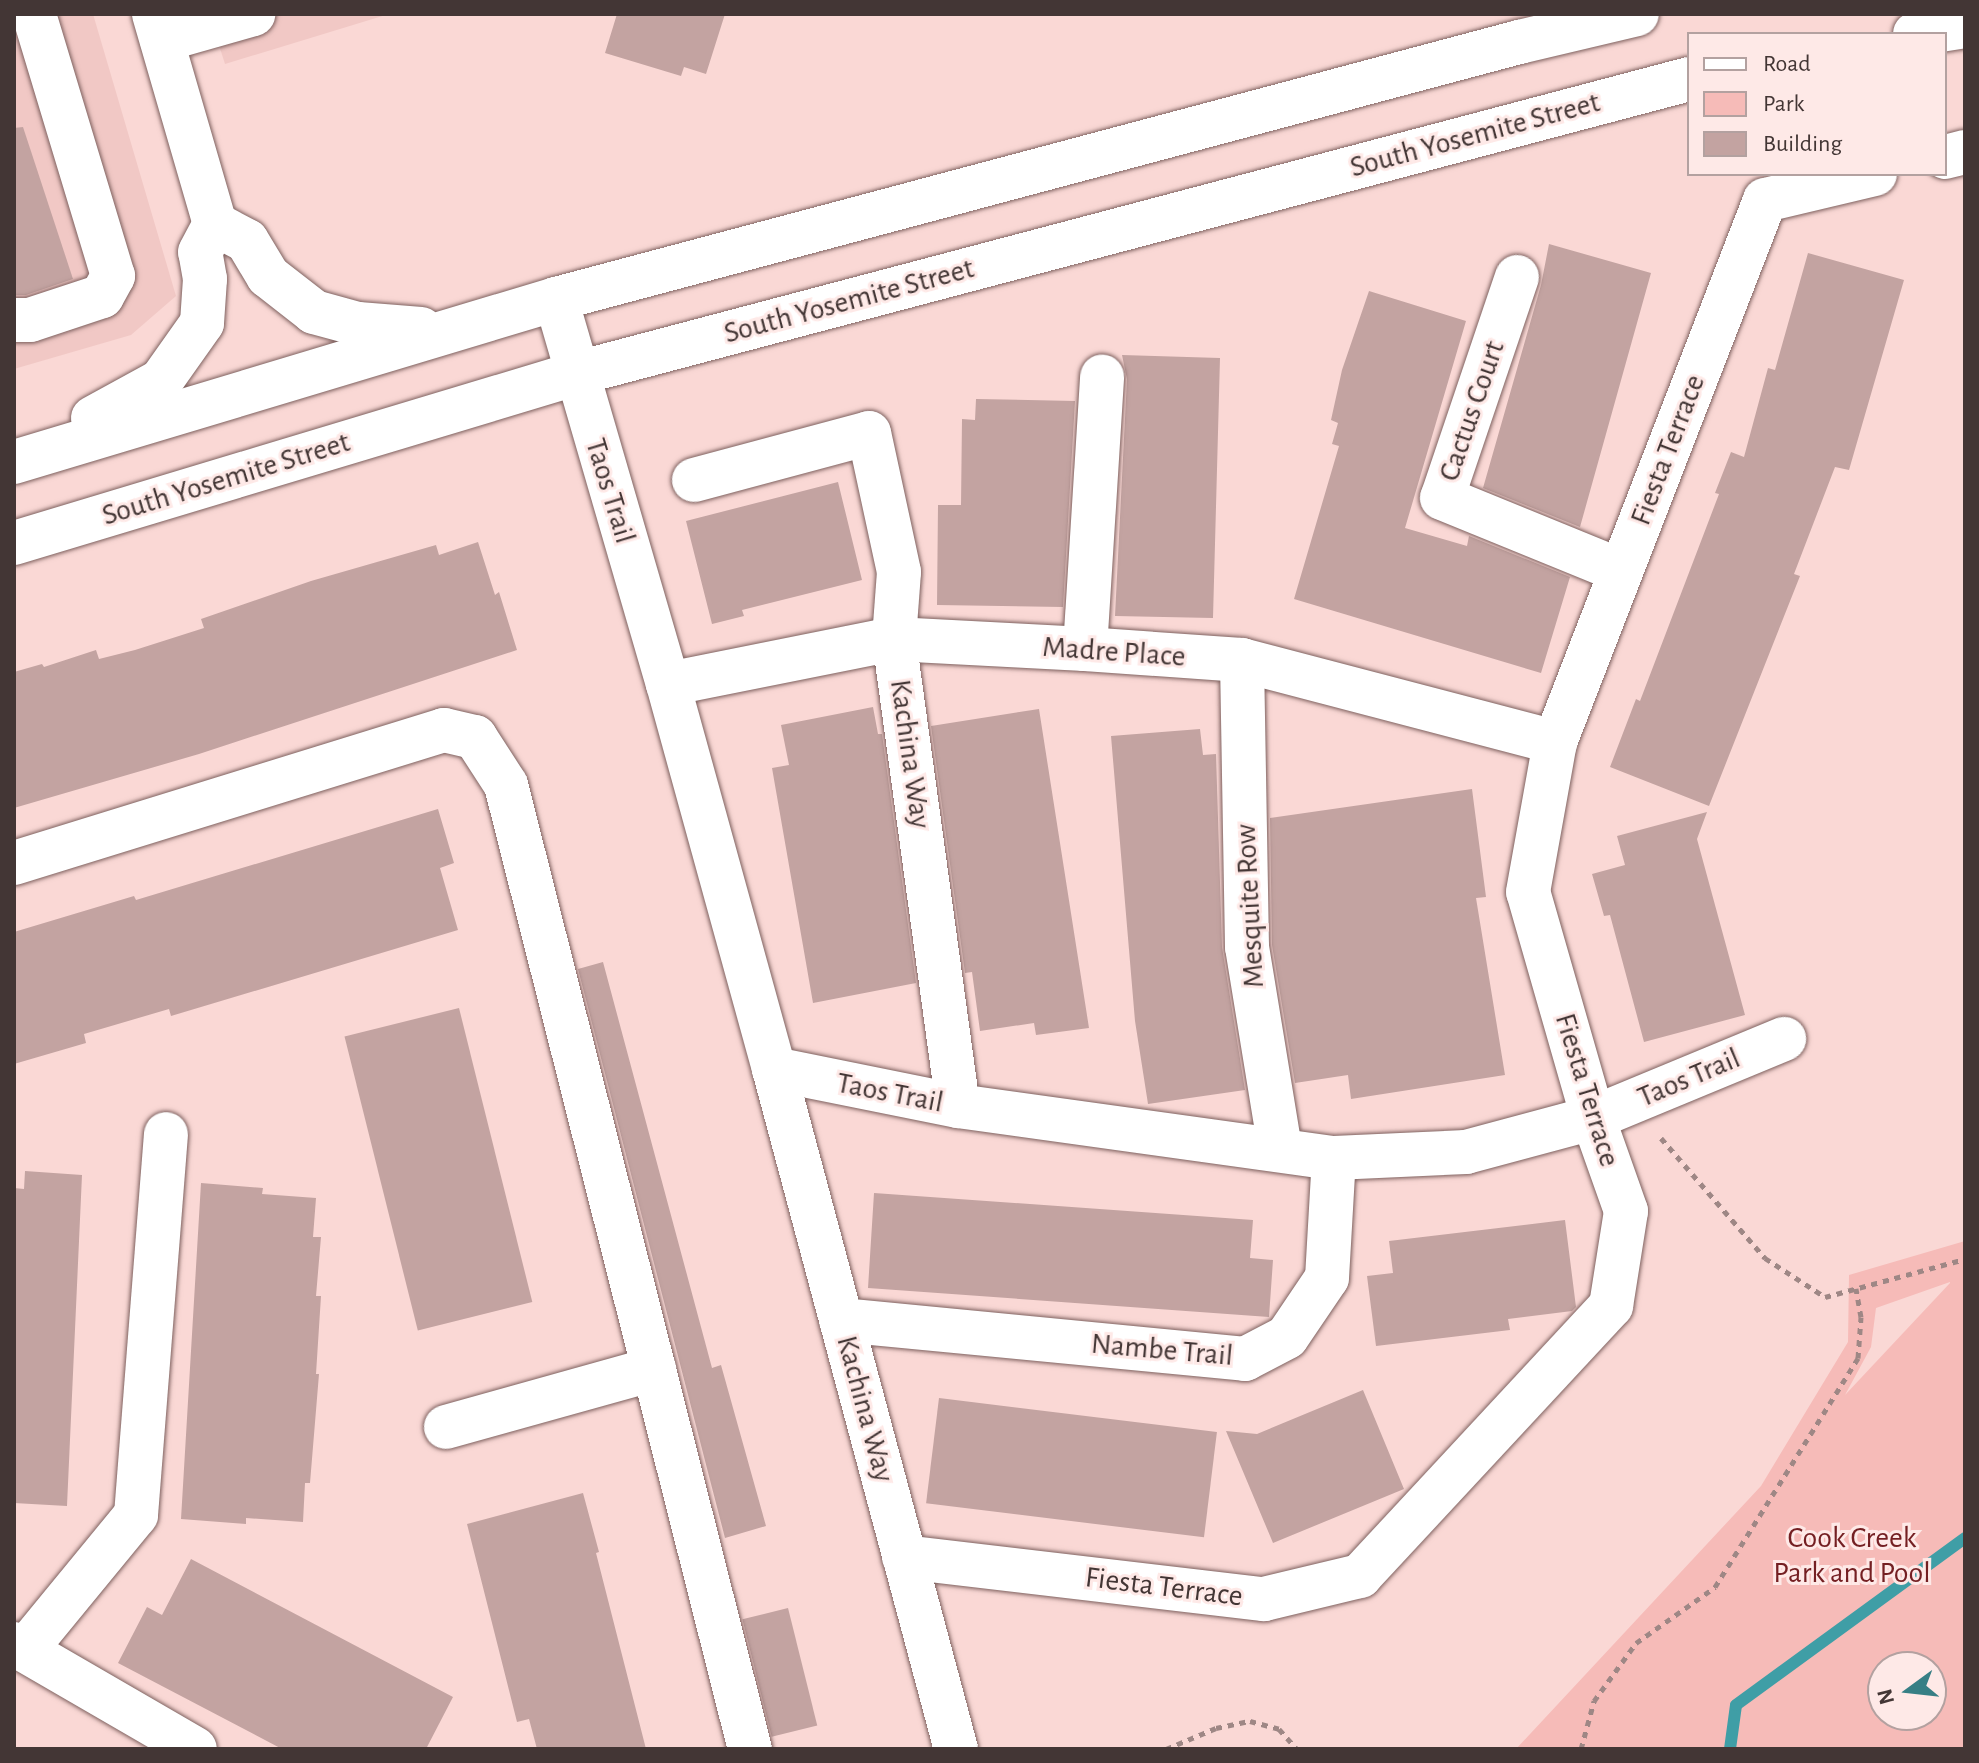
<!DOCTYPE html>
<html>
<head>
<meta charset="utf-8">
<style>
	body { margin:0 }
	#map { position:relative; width:1979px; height:1763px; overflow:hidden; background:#fad8d5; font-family:"Alegreya Sans",sans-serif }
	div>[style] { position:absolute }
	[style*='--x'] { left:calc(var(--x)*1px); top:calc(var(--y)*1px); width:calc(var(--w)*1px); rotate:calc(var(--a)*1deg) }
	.built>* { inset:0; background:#f1c8c5 }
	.green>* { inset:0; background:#f6bbb8 }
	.stream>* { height:12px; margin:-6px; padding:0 6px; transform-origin:6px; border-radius:6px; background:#3f9ea6 }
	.building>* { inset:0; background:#c3a3a1; transform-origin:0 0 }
	.path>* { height:5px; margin-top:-2.5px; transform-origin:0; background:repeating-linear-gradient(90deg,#9e8785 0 6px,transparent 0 12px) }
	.roads { filter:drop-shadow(0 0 2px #7e615f) drop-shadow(0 0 2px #7e615f) }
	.minor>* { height:44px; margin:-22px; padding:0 22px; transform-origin:22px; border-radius:22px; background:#fff }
	.major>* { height:44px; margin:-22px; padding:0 22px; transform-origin:22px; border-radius:22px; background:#fff }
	span { translate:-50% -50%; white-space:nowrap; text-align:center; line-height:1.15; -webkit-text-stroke:6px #fee9e7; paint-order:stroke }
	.street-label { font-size:30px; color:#433635 }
	.park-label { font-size:30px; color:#741f22 }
	.frame { position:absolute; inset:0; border:16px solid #433635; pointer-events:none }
	.legend { position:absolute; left:1687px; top:32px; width:260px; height:144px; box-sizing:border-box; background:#fee9e7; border:2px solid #b3a1a0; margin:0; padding:10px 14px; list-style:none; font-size:24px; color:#433635 }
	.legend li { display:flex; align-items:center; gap:16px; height:40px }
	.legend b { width:40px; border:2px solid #b3a1a0 }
	.north { position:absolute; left:1867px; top:1651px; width:80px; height:80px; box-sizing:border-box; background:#fee9e7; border:2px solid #b3a1a0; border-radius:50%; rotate:255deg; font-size:22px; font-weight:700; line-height:32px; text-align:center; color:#433635 }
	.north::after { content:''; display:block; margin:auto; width:28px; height:36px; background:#377f85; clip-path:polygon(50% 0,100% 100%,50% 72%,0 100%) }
</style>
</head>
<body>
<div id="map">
	<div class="built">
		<div style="clip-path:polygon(14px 14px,93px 14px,176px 296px,131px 335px,14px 369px)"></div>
		<div style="clip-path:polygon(209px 14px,389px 14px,225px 64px)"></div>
	</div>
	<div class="green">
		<div style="clip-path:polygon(evenodd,1965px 1241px,1965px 1749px,1516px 1749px,1761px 1486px,1848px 1342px,1849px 1275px,1965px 1241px,1950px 1282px,1950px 1283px,1845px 1395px,1871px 1347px,1876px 1308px,1950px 1282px,1965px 1241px,1883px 1667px,1931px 1667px,1931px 1715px,1883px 1715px,1883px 1667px)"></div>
	</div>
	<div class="stream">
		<div style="--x:1730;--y:1749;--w:44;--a:-82.2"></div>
		<div style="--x:1736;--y:1705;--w:283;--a:-36.1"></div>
	</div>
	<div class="building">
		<div style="clip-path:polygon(617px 14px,725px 14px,706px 74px,684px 67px,681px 76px,605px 53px)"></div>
		<div style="clip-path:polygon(23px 127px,73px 279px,26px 295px,14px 295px,14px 128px)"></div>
		<div style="clip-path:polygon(1549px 244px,1651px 273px,1580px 527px,1483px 488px,1541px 285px)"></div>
		<div style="clip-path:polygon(1808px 253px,1904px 280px,1849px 470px,1835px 467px,1794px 574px,1800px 576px,1709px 806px,1610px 767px,1636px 699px,1640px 701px,1719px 494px,1715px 493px,1731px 452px,1744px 457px,1768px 368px,1775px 370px)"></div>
		<div style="clip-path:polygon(1369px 291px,1466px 321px,1405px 528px,1467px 546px,1469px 536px,1570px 577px,1541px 673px,1294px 599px,1339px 446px,1332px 444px,1338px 423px,1331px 420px,1342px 370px)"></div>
		<div style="clip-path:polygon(1122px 355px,1220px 358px,1213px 618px,1115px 616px,1127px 379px)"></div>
		<div style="clip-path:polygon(976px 399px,1075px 401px,1063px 607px,937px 605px,938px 505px,961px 505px,962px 419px,975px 420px)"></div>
		<div style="clip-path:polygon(838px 482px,862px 580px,742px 610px,744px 616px,712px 624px,686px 521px)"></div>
		<div style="clip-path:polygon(478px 542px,495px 595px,499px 592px,517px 650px,199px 754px,14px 808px,14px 672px,42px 664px,44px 667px,96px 650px,99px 659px,135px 650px,204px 628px,201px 619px,311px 581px,436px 545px,439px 555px)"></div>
		<div style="clip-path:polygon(873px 707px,878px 734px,882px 734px,916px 983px,813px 1003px,772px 768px,789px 765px,781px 725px)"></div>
		<div style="clip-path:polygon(1039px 709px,1089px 1028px,1036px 1035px,1034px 1023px,980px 1031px,972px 972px,965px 973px,931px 726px)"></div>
		<div style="clip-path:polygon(1200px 729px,1203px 755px,1216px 754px,1222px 947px,1245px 1090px,1148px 1104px,1135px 1021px,1111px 736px)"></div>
		<div style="clip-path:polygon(1472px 789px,1486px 897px,1476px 898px,1505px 1075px,1351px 1099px,1348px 1075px,1295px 1083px,1272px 945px,1270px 818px)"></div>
		<div style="clip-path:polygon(438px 809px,454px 863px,440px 868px,458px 930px,171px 1016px,169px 1009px,84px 1034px,86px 1043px,14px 1064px,14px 932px,134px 896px,136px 900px)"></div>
		<div style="clip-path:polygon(1707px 812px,1697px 839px,1745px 1015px,1644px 1042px,1610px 915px,1604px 916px,1592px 874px,1625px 865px,1617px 836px)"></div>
		<div style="clip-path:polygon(603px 962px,712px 1368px,721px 1365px,766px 1526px,725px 1538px,578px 969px)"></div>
		<div style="left:459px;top:1008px;width:303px;height:118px;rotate:76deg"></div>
		<div style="clip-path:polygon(25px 1171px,82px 1175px,67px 1506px,14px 1503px,14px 1188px,24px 1189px)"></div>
		<div style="clip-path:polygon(201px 1183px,263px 1188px,262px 1194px,316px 1198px,313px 1237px,321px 1237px,316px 1296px,321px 1296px,316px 1374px,319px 1374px,310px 1483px,305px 1483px,303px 1522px,246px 1518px,246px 1524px,181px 1519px)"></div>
		<div style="clip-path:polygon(874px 1193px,1253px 1220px,1250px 1258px,1273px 1260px,1269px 1317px,868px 1288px)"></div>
		<div style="clip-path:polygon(1565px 1220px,1576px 1307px,1572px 1311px,1508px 1319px,1510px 1330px,1376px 1346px,1367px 1276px,1393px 1273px,1389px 1241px)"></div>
		<div style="clip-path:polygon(1363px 1390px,1404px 1489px,1273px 1543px,1226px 1431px,1257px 1434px)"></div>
		<div style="left:939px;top:1398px;width:280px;height:106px;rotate:7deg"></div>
		<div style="clip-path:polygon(583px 1493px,599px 1552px,596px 1553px,646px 1749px,537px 1749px,529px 1719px,517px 1722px,467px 1524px)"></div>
		<div style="clip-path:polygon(191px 1559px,453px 1697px,426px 1749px,282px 1749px,118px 1663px,147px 1607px,162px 1615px)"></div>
		<div style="left:788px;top:1608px;width:121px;height:47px;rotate:76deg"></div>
	</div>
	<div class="path">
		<div style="--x:1661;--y:1138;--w:159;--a:49.1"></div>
		<div style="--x:1765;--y:1258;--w:72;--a:33"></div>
		<div style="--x:1825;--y:1297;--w:145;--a:-15.2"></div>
		<div style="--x:1166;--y:1749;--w:54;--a:-22.8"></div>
		<div style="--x:1216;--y:1728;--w:35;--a:-12"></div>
		<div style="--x:1250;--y:1721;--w:30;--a:15"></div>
		<div style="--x:1279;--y:1729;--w:27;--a:48"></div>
		<div style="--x:1581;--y:1749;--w:50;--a:-74.8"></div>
		<div style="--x:1594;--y:1701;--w:72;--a:-54.1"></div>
		<div style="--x:1636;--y:1643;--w:97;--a:-35.3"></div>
		<div style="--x:1715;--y:1587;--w:270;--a:-58"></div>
		<div style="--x:1858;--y:1358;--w:41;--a:-85.8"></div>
		<div style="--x:1861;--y:1317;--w:29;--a:-100"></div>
	</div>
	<div class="roads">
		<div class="minor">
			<div style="--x:154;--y:14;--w:219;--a:73.8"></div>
			<div style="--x:162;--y:40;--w:95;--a:-15.9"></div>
			<div style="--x:1945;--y:157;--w:21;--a:-14"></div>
			<div style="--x:1517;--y:277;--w:233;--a:108.7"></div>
			<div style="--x:1442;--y:498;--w:193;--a:22.2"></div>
			<div style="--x:556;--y:299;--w:401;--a:73.8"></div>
			<div style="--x:668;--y:684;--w:399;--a:74.6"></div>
			<div style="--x:774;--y:1069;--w:188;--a:11.4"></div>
			<div style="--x:958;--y:1106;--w:380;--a:7.9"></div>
			<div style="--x:1334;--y:1158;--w:132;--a:-2.6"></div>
			<div style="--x:1466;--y:1152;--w:131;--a:-15"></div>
			<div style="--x:1593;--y:1118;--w:207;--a:-22.5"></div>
			<div style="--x:14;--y:320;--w:16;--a:0"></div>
			<div style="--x:30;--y:320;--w:76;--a:-18.4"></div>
			<div style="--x:102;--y:296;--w:23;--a:-61"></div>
			<div style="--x:113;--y:276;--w:274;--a:-106.8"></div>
			<div style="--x:694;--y:480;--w:181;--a:-15"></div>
			<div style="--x:869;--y:433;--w:142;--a:77.8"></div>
			<div style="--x:899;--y:572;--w:67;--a:94.3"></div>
			<div style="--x:894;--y:639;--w:471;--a:82.2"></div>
			<div style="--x:1085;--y:649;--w:273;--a:-86.4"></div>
			<div style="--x:1242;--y:660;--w:287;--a:89"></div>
			<div style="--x:1247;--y:947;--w:205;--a:80.7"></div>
			<div style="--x:668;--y:684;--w:230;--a:-11.3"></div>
			<div style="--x:894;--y:639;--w:191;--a:3"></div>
			<div style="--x:1085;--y:649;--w:157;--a:4"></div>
			<div style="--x:1242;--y:660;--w:324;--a:14.7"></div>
			<div style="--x:14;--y:863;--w:450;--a:-17.2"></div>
			<div style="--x:444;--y:730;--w:32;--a:13"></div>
			<div style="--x:475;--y:737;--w:57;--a:57.1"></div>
			<div style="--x:506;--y:785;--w:994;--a:75.8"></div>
			<div style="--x:774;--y:1069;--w:704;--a:75.02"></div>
			<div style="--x:841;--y:1320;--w:406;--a:5.5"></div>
			<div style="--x:1245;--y:1359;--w:47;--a:-27.6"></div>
			<div style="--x:1287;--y:1337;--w:71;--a:-55.9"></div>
			<div style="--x:1327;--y:1278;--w:120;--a:-86.7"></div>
			<div style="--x:446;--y:1427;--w:216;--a:-15.6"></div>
			<div style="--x:904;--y:1557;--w:362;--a:6.7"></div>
			<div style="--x:1264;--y:1599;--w:99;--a:-13.5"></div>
			<div style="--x:1360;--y:1576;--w:369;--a:-47.1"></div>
			<div style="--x:1611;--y:1306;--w:96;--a:-81"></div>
			<div style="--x:1626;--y:1211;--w:99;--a:-109.5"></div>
			<div style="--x:1593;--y:1118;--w:235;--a:-106"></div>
			<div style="--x:1528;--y:892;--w:152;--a:-79.8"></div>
			<div style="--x:1555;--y:742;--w:581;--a:-68.82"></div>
			<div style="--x:1765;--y:200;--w:113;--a:-13.3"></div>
			<div style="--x:14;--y:1644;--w:209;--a:30.1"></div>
			<div style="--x:25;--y:1650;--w:175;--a:-50.6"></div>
			<div style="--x:136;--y:1515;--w:382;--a:-85.5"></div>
		</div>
		<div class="major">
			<div style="--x:1915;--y:34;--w:51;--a:-9.1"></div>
			<div style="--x:93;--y:418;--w:77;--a:-28.6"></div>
			<div style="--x:161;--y:381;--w:71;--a:-54.7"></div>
			<div style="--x:202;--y:323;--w:44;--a:-86.1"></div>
			<div style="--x:205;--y:279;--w:27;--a:-100"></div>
			<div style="--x:200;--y:252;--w:32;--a:-62"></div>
			<div style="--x:215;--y:224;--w:36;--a:28"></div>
			<div style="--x:247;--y:241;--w:41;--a:59"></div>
			<div style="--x:268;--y:276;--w:58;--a:38"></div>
			<div style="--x:314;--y:312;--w:46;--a:15.3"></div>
			<div style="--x:358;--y:324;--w:63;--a:4.5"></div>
			<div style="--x:14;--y:462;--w:566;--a:-16.74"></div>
			<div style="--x:556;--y:299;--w:997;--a:-14.94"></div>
			<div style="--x:1519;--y:42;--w:121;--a:-13.3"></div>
			<div style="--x:14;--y:543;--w:589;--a:-16.77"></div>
			<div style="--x:578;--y:373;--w:1149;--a:-14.82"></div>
		</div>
	</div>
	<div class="street-label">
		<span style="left:1475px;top:135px;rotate:-15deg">South Yosemite Street</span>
		<span style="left:849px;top:301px;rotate:-15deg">South Yosemite Street</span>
		<span style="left:1472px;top:411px;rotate:-71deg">Cactus Court</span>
		<span style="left:1668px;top:450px;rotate:-69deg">Fiesta Terrace</span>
		<span style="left:226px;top:479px;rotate:-17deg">South Yosemite Street</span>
		<span style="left:610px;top:491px;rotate:73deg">Taos Trail</span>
		<span style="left:1114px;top:652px;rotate:4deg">Madre Place</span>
		<span style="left:910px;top:754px;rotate:82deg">Kachina Way</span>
		<span style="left:1250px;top:906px;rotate:-93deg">Mesquite Row</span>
		<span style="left:1689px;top:1078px;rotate:-23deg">Taos Trail</span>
		<span style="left:1587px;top:1090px;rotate:73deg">Fiesta Terrace</span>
		<span style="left:890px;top:1093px;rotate:11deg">Taos Trail</span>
		<span style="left:1162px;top:1350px;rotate:5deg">Nambe Trail</span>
		<span style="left:865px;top:1409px;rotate:75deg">Kachina Way</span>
		<span style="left:1164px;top:1587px;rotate:7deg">Fiesta Terrace</span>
	</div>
	<div class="park-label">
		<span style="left:1852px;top:1555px">Cook Creek<br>Park and Pool</span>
	</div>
	<div class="frame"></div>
	<ul class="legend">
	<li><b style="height:10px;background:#fff"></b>Road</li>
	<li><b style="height:22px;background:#f6bbb8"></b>Park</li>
	<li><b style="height:22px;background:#c3a3a1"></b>Building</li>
	</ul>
	<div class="north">N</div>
</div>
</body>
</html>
